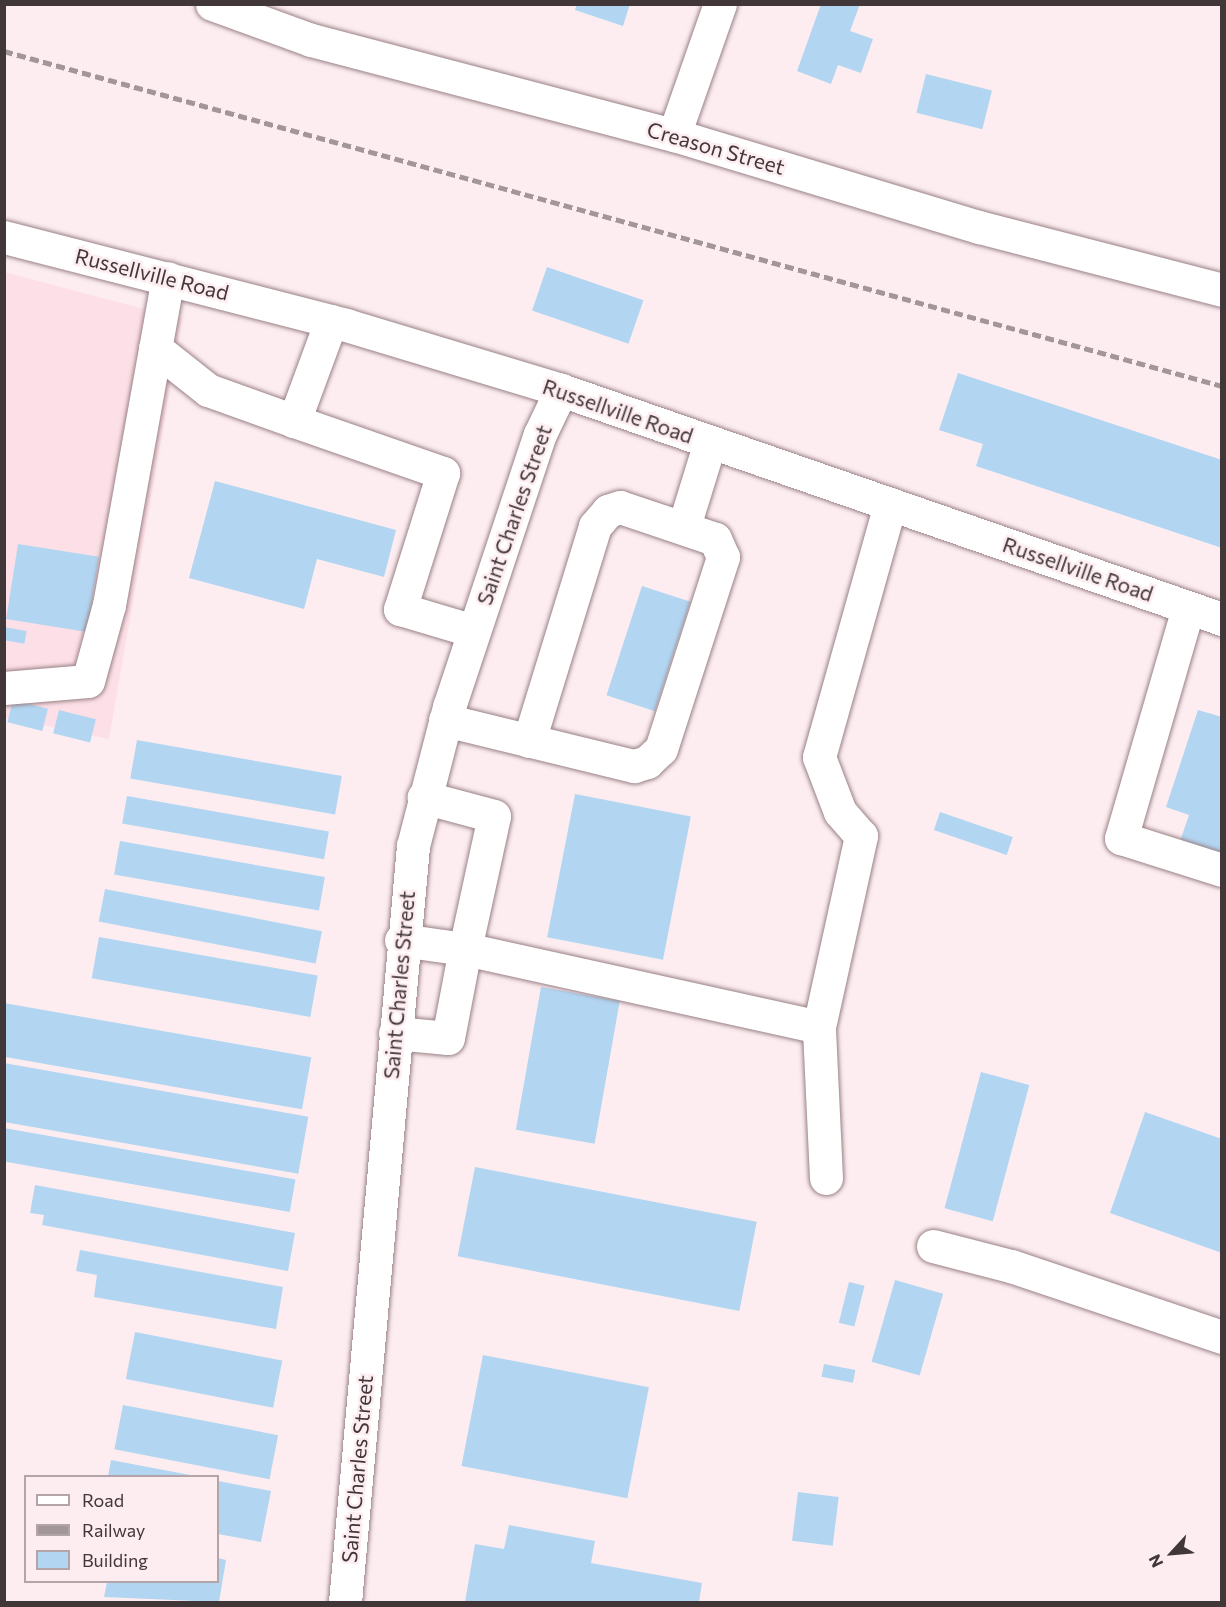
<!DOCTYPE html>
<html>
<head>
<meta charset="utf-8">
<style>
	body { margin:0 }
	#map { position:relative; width:1226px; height:1607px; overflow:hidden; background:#fdedf0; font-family:Commissioner,sans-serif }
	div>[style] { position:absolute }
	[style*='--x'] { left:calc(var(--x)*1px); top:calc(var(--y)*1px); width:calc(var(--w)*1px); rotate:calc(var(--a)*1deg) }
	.built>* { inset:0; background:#fde0e7 }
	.building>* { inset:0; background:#b2d6f2; transform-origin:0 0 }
	.roads { filter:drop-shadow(0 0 2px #998186) drop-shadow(0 0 2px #998186) }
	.minor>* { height:33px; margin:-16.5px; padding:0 16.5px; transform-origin:16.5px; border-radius:16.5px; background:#fff }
	.major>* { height:33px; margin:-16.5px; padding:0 16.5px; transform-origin:16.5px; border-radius:16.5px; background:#fff }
	.rail>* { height:4.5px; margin-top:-2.25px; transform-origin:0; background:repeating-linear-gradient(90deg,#a39698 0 9px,transparent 0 13.5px) }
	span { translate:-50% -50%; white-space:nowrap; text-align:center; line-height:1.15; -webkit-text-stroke:5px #fdedf0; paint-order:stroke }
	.street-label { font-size:21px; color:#413739 }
	.frame { position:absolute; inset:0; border:6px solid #413739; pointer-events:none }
	.legend { position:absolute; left:24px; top:1475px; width:195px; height:108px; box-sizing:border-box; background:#fdedf0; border:2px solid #b2a4a7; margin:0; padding:8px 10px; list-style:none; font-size:18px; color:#413739 }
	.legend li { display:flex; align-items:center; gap:12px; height:30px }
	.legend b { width:30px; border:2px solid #b2a4a7 }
	.north { position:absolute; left:1142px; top:1523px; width:60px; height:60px; -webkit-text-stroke:4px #fdedf0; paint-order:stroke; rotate:244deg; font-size:16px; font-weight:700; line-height:24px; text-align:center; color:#413739 }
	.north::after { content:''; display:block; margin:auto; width:21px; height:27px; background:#413739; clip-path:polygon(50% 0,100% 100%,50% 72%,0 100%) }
</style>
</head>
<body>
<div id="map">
	<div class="built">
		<div style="clip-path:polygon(4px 272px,182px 319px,109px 739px,5px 717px)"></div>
	</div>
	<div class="building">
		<div style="clip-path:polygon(577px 4px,630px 4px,623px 26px,575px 10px)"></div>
		<div style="clip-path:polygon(821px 4px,860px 4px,850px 31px,873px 39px,861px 73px,838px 65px,831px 84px,797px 71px)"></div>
		<div style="left:926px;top:74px;width:68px;height:40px;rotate:14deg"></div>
		<div style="left:547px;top:267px;width:102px;height:46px;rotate:19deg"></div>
		<div style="clip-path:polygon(958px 373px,1222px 460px,1222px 548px,976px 466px,983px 444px,939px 430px)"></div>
		<div style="clip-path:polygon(215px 481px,396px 530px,384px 577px,317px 559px,304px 609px,189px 578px)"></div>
		<div style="left:18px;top:544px;width:82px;height:76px;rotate:9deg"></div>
		<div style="left:642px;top:586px;width:51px;height:115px;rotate:18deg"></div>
		<div style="left:4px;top:627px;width:23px;height:13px;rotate:10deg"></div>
		<div style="left:13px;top:700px;width:36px;height:23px;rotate:14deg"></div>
		<div style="left:59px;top:710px;width:38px;height:24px;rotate:14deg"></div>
		<div style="clip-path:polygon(1198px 710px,1222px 717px,1222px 865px,1177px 850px,1189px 815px,1166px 807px)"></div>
		<div style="left:137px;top:740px;width:208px;height:39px;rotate:10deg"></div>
		<div style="left:575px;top:794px;width:118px;height:146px;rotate:11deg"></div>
		<div style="left:127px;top:796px;width:205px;height:28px;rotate:10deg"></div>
		<div style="left:940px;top:812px;width:77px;height:19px;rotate:19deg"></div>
		<div style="left:120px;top:841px;width:208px;height:34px;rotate:10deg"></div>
		<div style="left:105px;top:889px;width:221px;height:33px;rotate:11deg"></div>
		<div style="left:99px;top:937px;width:222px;height:42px;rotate:10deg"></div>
		<div style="left:541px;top:987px;width:80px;height:145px;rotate:10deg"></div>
		<div style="left:4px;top:1003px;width:312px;height:53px;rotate:10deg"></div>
		<div style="left:4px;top:1063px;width:309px;height:58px;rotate:10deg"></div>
		<div style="left:981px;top:1072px;width:50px;height:141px;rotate:15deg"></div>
		<div style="clip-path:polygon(1145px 1112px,1222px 1139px,1222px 1253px,1110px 1213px)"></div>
		<div style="left:4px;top:1128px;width:296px;height:33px;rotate:10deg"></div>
		<div style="left:475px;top:1167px;width:287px;height:91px;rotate:11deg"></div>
		<div style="clip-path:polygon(35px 1185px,295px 1233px,288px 1271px,42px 1225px,44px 1215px,30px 1213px)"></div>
		<div style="clip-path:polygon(80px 1250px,283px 1287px,276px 1329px,94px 1297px,97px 1275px,76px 1271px)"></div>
		<div style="left:895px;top:1280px;width:50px;height:85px;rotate:16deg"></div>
		<div style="left:849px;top:1282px;width:16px;height:42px;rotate:14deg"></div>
		<div style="left:135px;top:1332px;width:150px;height:48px;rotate:11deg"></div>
		<div style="left:483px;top:1355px;width:169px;height:113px;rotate:11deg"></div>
		<div style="left:824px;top:1364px;width:32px;height:13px;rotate:11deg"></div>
		<div style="left:123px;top:1405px;width:158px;height:45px;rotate:11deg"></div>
		<div style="clip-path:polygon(111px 1460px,190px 1475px,190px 1476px,108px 1476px)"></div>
		<div style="clip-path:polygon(218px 1481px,271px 1491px,261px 1542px,218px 1534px)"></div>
		<div style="left:798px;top:1492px;width:41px;height:49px;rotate:7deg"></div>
		<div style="clip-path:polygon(509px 1525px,595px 1541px,591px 1563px,702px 1583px,699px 1602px,465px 1602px,475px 1544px,504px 1549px)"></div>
		<div style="clip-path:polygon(218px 1558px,226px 1560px,219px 1602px,104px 1597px,107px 1582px,218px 1582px)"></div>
	</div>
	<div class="roads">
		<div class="minor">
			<div style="--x:212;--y:4;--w:105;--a:20"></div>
			<div style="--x:311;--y:40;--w:375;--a:14.7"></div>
			<div style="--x:674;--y:135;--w:319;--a:16.8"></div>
			<div style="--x:979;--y:227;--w:251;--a:14.5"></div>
			<div style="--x:674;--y:135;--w:139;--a:-70.7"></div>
			<div style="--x:331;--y:321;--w:107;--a:110.3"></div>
			<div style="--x:294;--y:421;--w:158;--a:19.2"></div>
			<div style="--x:443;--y:473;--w:143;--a:107.5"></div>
			<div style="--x:400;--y:609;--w:77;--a:16.6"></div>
			<div style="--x:155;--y:348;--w:68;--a:38.4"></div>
			<div style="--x:208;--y:390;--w:91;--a:19.8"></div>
			<div style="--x:684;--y:526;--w:88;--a:-72.8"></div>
			<div style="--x:1188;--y:608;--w:240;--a:106.2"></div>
			<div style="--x:1121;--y:838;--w:106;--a:17.6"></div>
			<div style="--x:4;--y:688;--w:84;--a:-4.8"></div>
			<div style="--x:88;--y:681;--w:79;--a:-74.6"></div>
			<div style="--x:109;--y:605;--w:332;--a:-79.8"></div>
			<div style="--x:445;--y:720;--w:195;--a:13.7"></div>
			<div style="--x:634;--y:766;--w:14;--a:-17"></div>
			<div style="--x:647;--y:762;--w:19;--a:-43"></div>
			<div style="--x:661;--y:749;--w:202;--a:-72.1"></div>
			<div style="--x:723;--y:557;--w:20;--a:-114"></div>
			<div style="--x:715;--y:539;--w:100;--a:-161.4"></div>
			<div style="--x:620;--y:507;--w:13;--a:162"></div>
			<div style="--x:608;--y:511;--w:20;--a:131"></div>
			<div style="--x:595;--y:526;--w:225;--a:107.1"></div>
			<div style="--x:401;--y:940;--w:65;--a:8"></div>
			<div style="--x:465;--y:949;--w:136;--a:-77.7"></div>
			<div style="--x:494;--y:816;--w:73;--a:-165"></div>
			<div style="--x:395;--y:1033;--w:53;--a:5.4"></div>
			<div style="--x:448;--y:1038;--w:91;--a:-79.2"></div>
			<div style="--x:465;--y:949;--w:362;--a:12.4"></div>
			<div style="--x:826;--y:1178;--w:151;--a:-92.7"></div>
			<div style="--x:819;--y:1027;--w:196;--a:-77.6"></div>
			<div style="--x:861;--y:836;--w:32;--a:-131"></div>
			<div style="--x:840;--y:812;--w:59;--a:-110.9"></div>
			<div style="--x:819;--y:757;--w:263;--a:-74.3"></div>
			<div style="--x:933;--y:1246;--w:81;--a:14.4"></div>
			<div style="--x:1011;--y:1266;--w:223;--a:18.6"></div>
			<div style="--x:345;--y:1602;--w:759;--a:-84.86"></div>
			<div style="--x:413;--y:846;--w:144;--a:-75.5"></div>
			<div style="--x:449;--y:707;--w:288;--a:-71.6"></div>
			<div style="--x:540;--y:434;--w:49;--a:-64.5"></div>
		</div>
		<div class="major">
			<div style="--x:4;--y:237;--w:353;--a:14.4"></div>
			<div style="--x:346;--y:325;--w:225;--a:16.8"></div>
			<div style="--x:561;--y:390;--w:700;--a:19.11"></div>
		</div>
	</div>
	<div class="rail">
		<div style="--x:4;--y:51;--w:1263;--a:15.38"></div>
	</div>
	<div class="street-label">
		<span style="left:716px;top:148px;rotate:16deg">Creason Street</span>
		<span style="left:152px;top:274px;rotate:14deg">Russellville Road</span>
		<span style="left:618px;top:411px;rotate:19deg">Russellville Road</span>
		<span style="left:514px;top:515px;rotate:-71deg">Saint Charles Street</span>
		<span style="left:1078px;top:569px;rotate:19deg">Russellville Road</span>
		<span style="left:399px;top:985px;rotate:-85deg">Saint Charles Street</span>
		<span style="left:357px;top:1469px;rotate:-85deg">Saint Charles Street</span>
	</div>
	<div class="frame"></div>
	<ul class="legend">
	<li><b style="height:8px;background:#fff"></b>Road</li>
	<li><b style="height:8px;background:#a39698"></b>Railway</li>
	<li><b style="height:16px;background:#b2d6f2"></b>Building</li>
	</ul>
	<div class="north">N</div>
</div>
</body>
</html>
